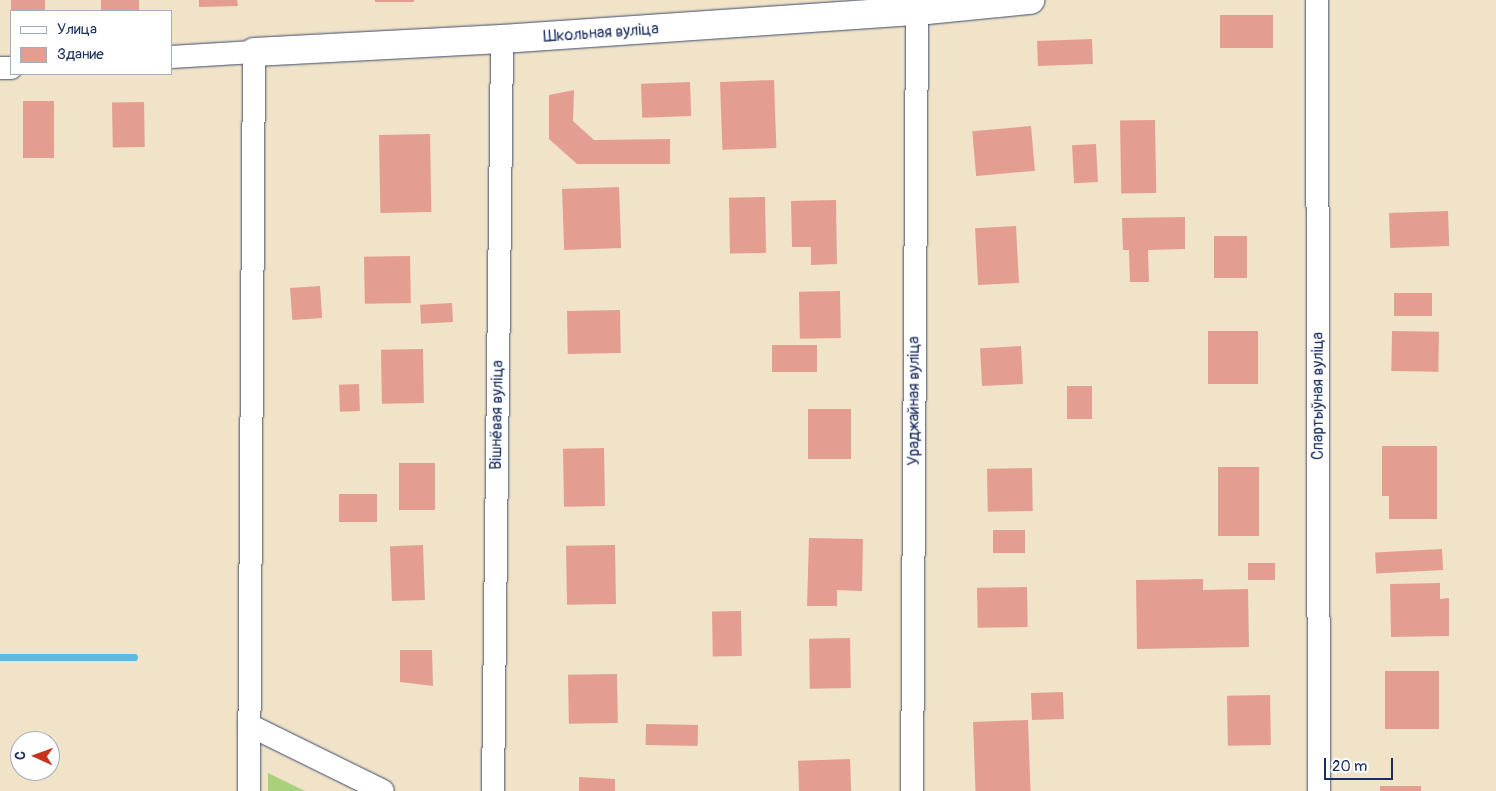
<!DOCTYPE html>
<html>
<head>
<meta charset="utf-8">
<style>
	body { margin:0 }
	#map { position:relative; width:1496px; height:791px; overflow:hidden; background:#f1e3c7; font-family:Pangolin,sans-serif }
	div>[style] { position:absolute }
	[style*='--x'] { left:calc(var(--x)*1px); top:calc(var(--y)*1px); width:calc(var(--w)*1px); rotate:calc(var(--a)*1deg) }
	.green>* { inset:0; background:#a9d17c }
	.stream>* { height:7px; margin:-3.5px; padding:0 3.5px; transform-origin:3.5px; border-radius:3.5px; background:#60b9dd }
	.building>* { inset:0; background:#e49e91; transform-origin:0 0 }
	.roads { filter:drop-shadow(0 0 1px #3b4a6e) drop-shadow(0 0 1px #3b4a6e) }
	.minor>* { height:22px; margin:-11px; padding:0 11px; transform-origin:11px; border-radius:11px; background:#fff }
	.tertiary>* { height:28px; margin:-14px; padding:0 14px; transform-origin:14px; border-radius:14px; background:#fff }
	span { translate:-50% -50%; white-space:nowrap; text-align:center; line-height:1.15; -webkit-text-stroke:5px #fff; paint-order:stroke }
	.street-label { font-size:16px; color:#1b2f5e }
	.legend { position:absolute; left:10px; top:10px; width:162px; height:65px; box-sizing:border-box; background:#fff; border:1px solid #a4acbf; margin:0; padding:6px 9px; list-style:none; font-size:15px; color:#1b2f5e }
	.legend li { display:flex; align-items:center; gap:10px; height:25px }
	.legend b { width:25px; border:1px solid #a4acbf }
	.north { position:absolute; left:10px; top:731px; width:50px; height:50px; box-sizing:border-box; background:#fff; border:1px solid #a4acbf; border-radius:50%; rotate:272deg; font-size:14px; font-weight:700; line-height:20px; text-align:center; color:#1b2f5e }
	.north::after { content:''; display:block; margin:auto; width:18px; height:22px; background:#c8321e; clip-path:polygon(50% 0,100% 100%,50% 72%,0 100%) }
	.scale { position:absolute; left:1324px; top:758px; width:69px; height:22px; box-sizing:border-box; border:2px solid #1b2f5e; border-top:0; padding-left:6px; font-size:15px; line-height:18px; white-space:nowrap; color:#1b2f5e; -webkit-text-stroke:4px #fff; paint-order:stroke }
</style>
</head>
<body>
<div id="map">
	<div class="green">
		<div style="clip-path:polygon(268px 773px,305px 791px,268px 791px)"></div>
	</div>
	<div class="stream">
		<div style="--x:0;--y:657;--w:134;--a:0"></div>
	</div>
	<div class="building">
		<div style="left:11px;top:0;width:34px;height:11px"></div>
		<div style="left:101px;top:0;width:38px;height:11px"></div>
		<div style="clip-path:polygon(199px 0,237px 0,238px 6px,199px 7px)"></div>
		<div style="left:375px;top:0;width:39px;height:2px"></div>
		<div style="left:1220px;top:15px;width:53px;height:33px"></div>
		<div style="left:1092px;top:39px;width:25px;height:55px;rotate:88deg"></div>
		<div style="left:774px;top:80px;width:68px;height:54px;rotate:88deg"></div>
		<div style="left:690px;top:82px;width:34px;height:49px;rotate:88deg"></div>
		<div style="clip-path:polygon(574px 90px,573px 121px,594px 140px,670px 139px,670px 164px,577px 164px,549px 139px,549px 95px)"></div>
		<div style="left:23px;top:101px;width:31px;height:57px"></div>
		<div style="left:144px;top:102px;width:45px;height:32px;rotate:89deg"></div>
		<div style="left:1155px;top:120px;width:73px;height:35px;rotate:89deg"></div>
		<div style="left:1031px;top:126px;width:45px;height:59px;rotate:85deg"></div>
		<div style="left:430px;top:134px;width:78px;height:51px;rotate:89deg"></div>
		<div style="left:1096px;top:144px;width:38px;height:24px;rotate:87deg"></div>
		<div style="left:619px;top:187px;width:61px;height:57px;rotate:88deg"></div>
		<div style="left:765px;top:197px;width:56px;height:36px;rotate:89deg"></div>
		<div style="clip-path:polygon(836px 200px,837px 264px,811px 265px,811px 247px,792px 247px,791px 201px)"></div>
		<div style="left:1448px;top:211px;width:35px;height:59px;rotate:88deg"></div>
		<div style="clip-path:polygon(1185px 217px,1185px 249px,1148px 250px,1149px 282px,1130px 282px,1129px 250px,1123px 250px,1122px 218px)"></div>
		<div style="left:1016px;top:226px;width:57px;height:41px;rotate:87deg"></div>
		<div style="left:1214px;top:236px;width:33px;height:42px"></div>
		<div style="left:410px;top:256px;width:47px;height:46px;rotate:89deg"></div>
		<div style="left:320px;top:286px;width:32px;height:30px;rotate:86deg"></div>
		<div style="left:840px;top:291px;width:47px;height:41px;rotate:89deg"></div>
		<div style="left:1394px;top:293px;width:38px;height:23px"></div>
		<div style="left:452px;top:303px;width:19px;height:32px;rotate:87deg"></div>
		<div style="left:620px;top:310px;width:43px;height:53px;rotate:89deg"></div>
		<div style="left:1208px;top:331px;width:50px;height:53px"></div>
		<div style="left:1392px;top:331px;width:47px;height:40px;rotate:1deg"></div>
		<div style="left:772px;top:345px;width:45px;height:27px"></div>
		<div style="left:1021px;top:346px;width:38px;height:41px;rotate:87deg"></div>
		<div style="left:423px;top:349px;width:54px;height:42px;rotate:89deg"></div>
		<div style="left:359px;top:384px;width:27px;height:20px;rotate:88deg"></div>
		<div style="left:1067px;top:386px;width:25px;height:33px"></div>
		<div style="left:808px;top:409px;width:43px;height:50px"></div>
		<div style="clip-path:polygon(1382px 446px,1437px 446px,1437px 519px,1389px 519px,1389px 496px,1382px 496px)"></div>
		<div style="left:604px;top:448px;width:58px;height:41px;rotate:89deg"></div>
		<div style="left:399px;top:463px;width:36px;height:47px"></div>
		<div style="left:1218px;top:467px;width:41px;height:69px"></div>
		<div style="left:1032px;top:468px;width:43px;height:45px;rotate:89deg"></div>
		<div style="left:377px;top:494px;width:28px;height:38px;rotate:90deg"></div>
		<div style="left:1025px;top:530px;width:23px;height:32px;rotate:90deg"></div>
		<div style="clip-path:polygon(809px 538px,863px 539px,862px 591px,837px 590px,837px 606px,807px 606px)"></div>
		<div style="left:423px;top:545px;width:55px;height:33px;rotate:88deg"></div>
		<div style="left:615px;top:545px;width:59px;height:49px;rotate:89deg"></div>
		<div style="left:1442px;top:549px;width:21px;height:67px;rotate:87deg"></div>
		<div style="left:1275px;top:563px;width:17px;height:27px;rotate:90deg"></div>
		<div style="clip-path:polygon(1203px 579px,1203px 590px,1248px 589px,1249px 647px,1137px 649px,1136px 580px)"></div>
		<div style="clip-path:polygon(1440px 583px,1440px 599px,1449px 598px,1449px 636px,1391px 637px,1390px 584px)"></div>
		<div style="left:1027px;top:587px;width:40px;height:50px;rotate:89deg"></div>
		<div style="left:741px;top:611px;width:45px;height:29px;rotate:89deg"></div>
		<div style="left:850px;top:638px;width:50px;height:41px;rotate:89deg"></div>
		<div style="clip-path:polygon(400px 650px,432px 650px,433px 686px,400px 682px)"></div>
		<div style="left:1385px;top:671px;width:54px;height:58px"></div>
		<div style="left:617px;top:674px;width:49px;height:49px;rotate:89deg"></div>
		<div style="left:1063px;top:692px;width:27px;height:32px;rotate:88deg"></div>
		<div style="left:1270px;top:695px;width:50px;height:43px;rotate:89deg"></div>
		<div style="left:1028px;top:720px;width:71px;height:55px;rotate:88deg"></div>
		<div style="left:646px;top:724px;width:52px;height:21px;rotate:1deg"></div>
		<div style="left:850px;top:759px;width:32px;height:52px;rotate:88deg"></div>
		<div style="clip-path:polygon(579px 777px,615px 779px,615px 791px,579px 791px)"></div>
		<div style="left:1380px;top:786px;width:41px;height:5px"></div>
	</div>
	<div class="roads">
		<div class="minor">
			<div style="--x:1317;--y:0;--w:791;--a:89.86"></div>
			<div style="--x:171;--y:57;--w:83;--a:-3.4"></div>
			<div style="--x:254;--y:52;--w:739;--a:90.39"></div>
			<div style="--x:0;--y:68;--w:11;--a:0"></div>
			<div style="--x:249;--y:725;--w:149;--a:26.2"></div>
			<div style="--x:493;--y:791;--w:752;--a:-89.31"></div>
			<div style="--x:912;--y:791;--w:780;--a:-89.63"></div>
		</div>
		<div class="tertiary">
			<div style="--x:254;--y:52;--w:248;--a:-3"></div>
			<div style="--x:502;--y:39;--w:416;--a:-3.9"></div>
			<div style="--x:917;--y:11;--w:114;--a:-5.6"></div>
		</div>
	</div>
	<div class="street-label">
		<span style="left:601px;top:33px;rotate:-4deg">Школьная вуліца</span>
		<span style="left:1318px;top:396px;rotate:-90deg">Спартыўная вуліца</span>
		<span style="left:914px;top:401px;rotate:-90deg">Ураджайная вуліца</span>
		<span style="left:497px;top:415px;rotate:-89deg">Вішнёвая вуліца</span>
	</div>
	<ul class="legend">
	<li><b style="height:6px;background:#fff"></b>Улица</li>
	<li><b style="height:14px;background:#e49e91"></b>Здание</li>
	</ul>
	<div class="north">С</div>
	<div class="scale">20 m</div>
</div>
</body>
</html>
